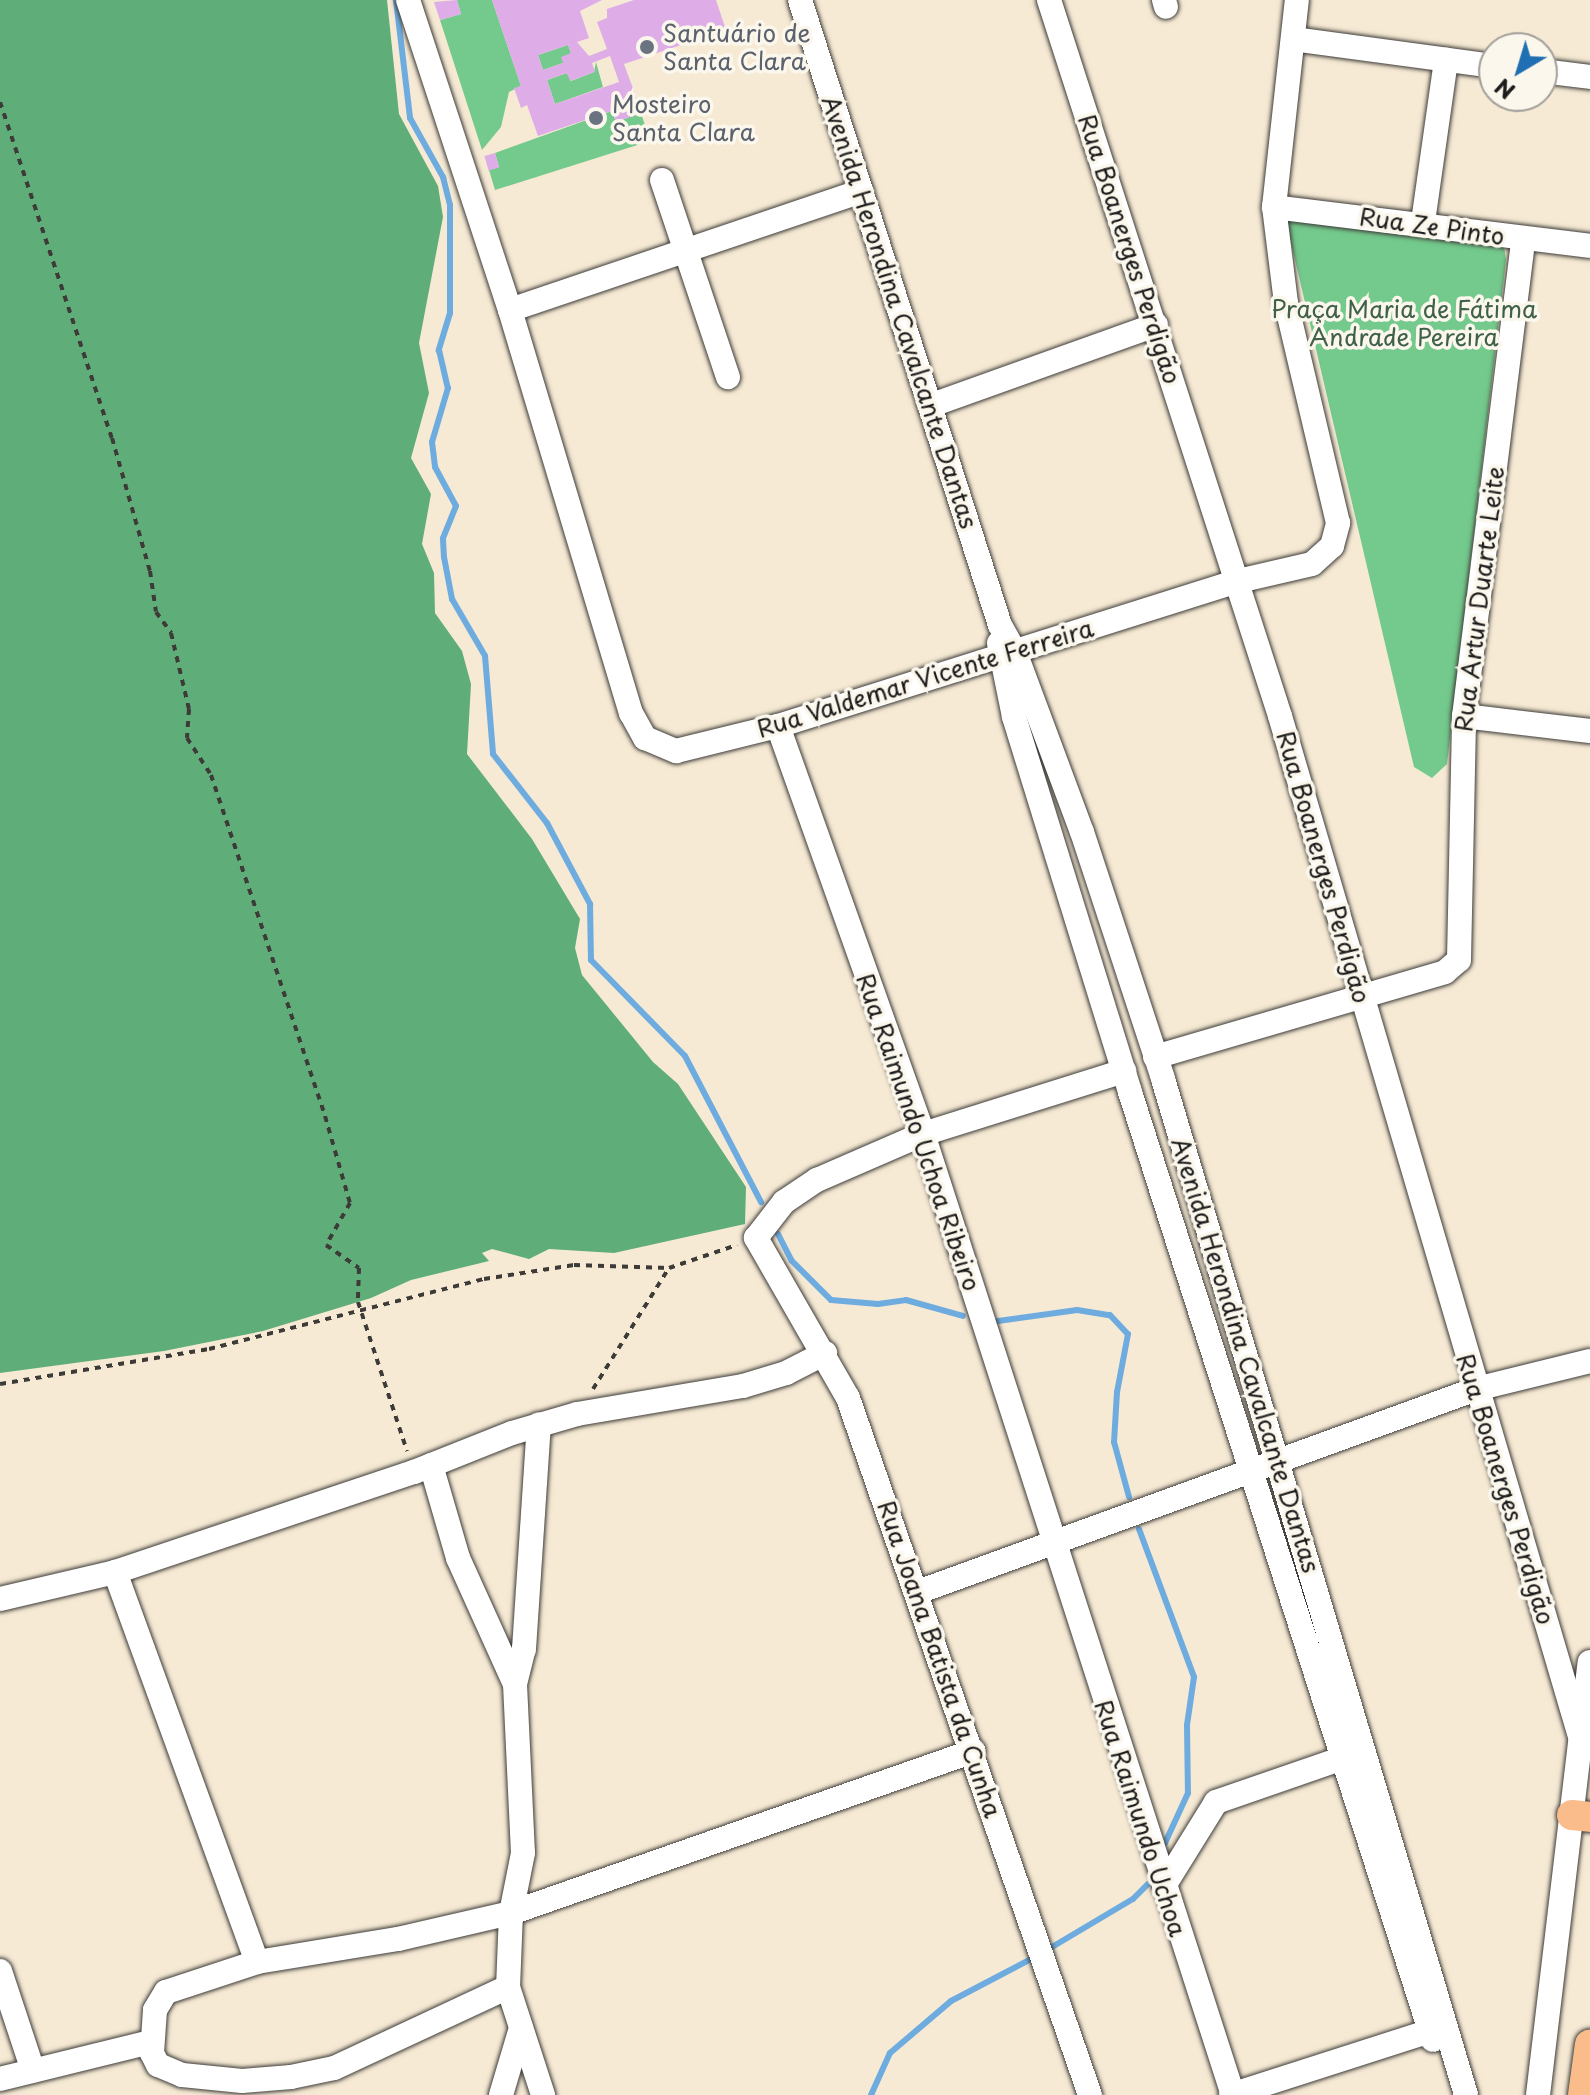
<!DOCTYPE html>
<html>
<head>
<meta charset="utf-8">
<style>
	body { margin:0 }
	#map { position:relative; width:1590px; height:2095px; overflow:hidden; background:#f6ead4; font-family:"Playpen Sans",sans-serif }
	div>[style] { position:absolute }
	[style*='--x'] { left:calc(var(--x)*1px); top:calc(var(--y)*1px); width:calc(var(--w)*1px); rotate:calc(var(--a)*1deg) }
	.green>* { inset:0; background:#74c98c }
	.forest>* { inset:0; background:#5fad78 }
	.stream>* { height:6px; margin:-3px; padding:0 3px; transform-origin:3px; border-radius:3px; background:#6eace0 }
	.building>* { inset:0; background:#deade7; transform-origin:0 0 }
	.path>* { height:4px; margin-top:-2px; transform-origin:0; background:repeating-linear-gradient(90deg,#3d3b38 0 6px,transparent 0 12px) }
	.roads { filter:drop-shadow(0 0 2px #3d3b38) drop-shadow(0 0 2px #3d3b38) }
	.minor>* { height:24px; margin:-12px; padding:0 12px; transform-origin:12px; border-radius:12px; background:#fff }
	.major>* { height:30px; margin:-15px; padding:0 15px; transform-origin:15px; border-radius:15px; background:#f9bc8a }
	.dots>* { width:22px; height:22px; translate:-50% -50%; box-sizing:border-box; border:4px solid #fbf7ec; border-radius:50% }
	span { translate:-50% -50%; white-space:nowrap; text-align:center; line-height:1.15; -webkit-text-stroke:7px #fbf7ec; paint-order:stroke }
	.worship-label { font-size:24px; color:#5b616d }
	.left { translate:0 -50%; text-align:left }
	.street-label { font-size:24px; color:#1c1c1c }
	.park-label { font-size:24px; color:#3f6149 }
	.north { position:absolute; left:1478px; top:32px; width:80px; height:80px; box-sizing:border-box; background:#fbf7ec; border:2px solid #a29f99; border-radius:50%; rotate:218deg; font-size:22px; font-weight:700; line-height:32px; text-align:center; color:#1c1c1c }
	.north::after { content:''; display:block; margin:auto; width:28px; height:36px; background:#1f6fb2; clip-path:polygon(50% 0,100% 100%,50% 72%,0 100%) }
</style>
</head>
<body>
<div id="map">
	<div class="green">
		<div style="clip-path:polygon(457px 0,492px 0,521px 86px,509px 92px,501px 127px,482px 150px,440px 20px,461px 14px)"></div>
		<div style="clip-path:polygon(568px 45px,571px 53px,563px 63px,543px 70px,538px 55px)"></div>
		<div style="clip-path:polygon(596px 62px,603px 87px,555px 104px,547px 80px,567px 73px,571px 81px,594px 72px)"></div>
		<div style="clip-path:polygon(612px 111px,616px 122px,641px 113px,650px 141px,495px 190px,489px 170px,499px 167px,495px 153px)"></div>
		<div style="clip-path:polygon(1285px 217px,1504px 246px,1506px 260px,1447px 764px,1432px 778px,1414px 767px)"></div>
	</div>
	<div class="forest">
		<div style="clip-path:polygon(0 0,387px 0,399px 114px,438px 186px,443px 217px,419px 343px,429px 393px,411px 458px,431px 494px,422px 544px,434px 573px,435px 613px,462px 651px,471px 684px,467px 754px,532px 839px,580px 919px,575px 948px,582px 975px,653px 1062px,678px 1084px,746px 1187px,745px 1224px,614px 1253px,549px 1249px,529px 1259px,492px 1249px,482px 1253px,489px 1261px,411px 1280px,371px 1298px,263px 1331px,164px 1351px,0 1373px)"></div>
	</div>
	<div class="stream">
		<div style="--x:396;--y:0;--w:119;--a:83.2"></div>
		<div style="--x:410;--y:118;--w:68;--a:60.8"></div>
		<div style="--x:443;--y:177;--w:29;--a:76"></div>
		<div style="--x:450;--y:205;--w:108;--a:90"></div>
		<div style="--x:450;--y:313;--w:39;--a:107"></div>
		<div style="--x:439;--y:350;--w:39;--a:77"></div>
		<div style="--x:448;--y:388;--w:56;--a:106.5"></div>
		<div style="--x:432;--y:442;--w:25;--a:83"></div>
		<div style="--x:435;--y:467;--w:44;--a:61.7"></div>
		<div style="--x:456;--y:506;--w:35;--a:112"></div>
		<div style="--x:443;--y:539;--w:18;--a:87"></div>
		<div style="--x:444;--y:557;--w:43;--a:79.2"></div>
		<div style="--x:452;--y:599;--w:66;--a:59.9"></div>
		<div style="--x:485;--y:656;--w:98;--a:85.3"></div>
		<div style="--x:493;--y:754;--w:88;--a:52"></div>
		<div style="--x:547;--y:823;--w:92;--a:62"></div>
		<div style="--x:590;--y:904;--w:56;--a:89"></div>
		<div style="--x:591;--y:960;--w:134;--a:45.6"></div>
		<div style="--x:685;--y:1056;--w:165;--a:62.5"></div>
		<div style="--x:778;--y:1234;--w:30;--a:63"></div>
		<div style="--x:792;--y:1261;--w:55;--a:45"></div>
		<div style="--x:831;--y:1300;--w:47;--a:4.9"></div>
		<div style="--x:878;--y:1304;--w:28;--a:-8"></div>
		<div style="--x:906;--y:1300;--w:59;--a:15.7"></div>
		<div style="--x:998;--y:1321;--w:80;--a:-7.9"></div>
		<div style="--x:1077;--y:1310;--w:33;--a:9"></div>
		<div style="--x:1110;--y:1315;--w:26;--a:47"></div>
		<div style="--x:1128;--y:1334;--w:59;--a:100.7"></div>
		<div style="--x:1117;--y:1392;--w:50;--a:93.4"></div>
		<div style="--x:1114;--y:1442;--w:57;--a:74.7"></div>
		<div style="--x:1139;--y:1529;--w:158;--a:69.6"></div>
		<div style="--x:1194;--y:1677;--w:49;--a:98.3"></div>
		<div style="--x:1187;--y:1725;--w:68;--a:89.2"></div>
		<div style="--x:1188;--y:1793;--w:55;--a:114.7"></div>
		<div style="--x:1052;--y:1947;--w:94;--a:-30.7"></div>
		<div style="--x:1133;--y:1899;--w:21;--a:-45"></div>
		<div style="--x:871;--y:2095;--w:46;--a:-65.7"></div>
		<div style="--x:890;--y:2053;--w:80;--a:-40.4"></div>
		<div style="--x:951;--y:2001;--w:88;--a:-27.7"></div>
	</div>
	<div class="building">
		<div style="clip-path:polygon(457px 0,461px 14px,440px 20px,434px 2px)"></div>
		<div style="clip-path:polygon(evenodd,492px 0,602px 0,580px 11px,589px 38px,577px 42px,589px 56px,607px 49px,597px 22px,607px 18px,607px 9px,634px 0,716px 0,726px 30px,624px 64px,642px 113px,616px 122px,612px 111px,538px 136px,527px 105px,521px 108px,514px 88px,521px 86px,492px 0,568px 45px,571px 53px,561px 57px,563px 63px,543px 70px,538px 55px,568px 45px,492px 0,610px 56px,619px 82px,555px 104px,547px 80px,567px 73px,570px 81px,595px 72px,592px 63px,610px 56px)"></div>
		<div style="left:495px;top:153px;width:15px;height:11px;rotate:74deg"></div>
	</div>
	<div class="path">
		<div style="--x:0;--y:102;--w:354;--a:71.6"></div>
		<div style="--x:112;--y:438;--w:138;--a:74.1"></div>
		<div style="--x:150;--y:571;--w:41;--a:81.7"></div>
		<div style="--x:156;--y:612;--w:26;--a:54"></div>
		<div style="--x:171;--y:633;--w:78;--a:76.7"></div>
		<div style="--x:189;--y:709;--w:29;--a:94"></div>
		<div style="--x:187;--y:738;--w:44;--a:57"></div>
		<div style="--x:211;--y:775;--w:360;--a:71.5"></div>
		<div style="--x:325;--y:1116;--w:91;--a:74"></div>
		<div style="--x:350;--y:1203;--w:48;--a:119.7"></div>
		<div style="--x:326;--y:1245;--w:40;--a:34.9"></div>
		<div style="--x:359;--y:1268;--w:34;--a:92"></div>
		<div style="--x:358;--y:1302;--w:157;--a:71.8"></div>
		<div style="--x:0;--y:1384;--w:212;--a:-9.5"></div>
		<div style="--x:209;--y:1349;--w:284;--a:-14.3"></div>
		<div style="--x:484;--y:1279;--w:91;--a:-8.8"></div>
		<div style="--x:574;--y:1265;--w:95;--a:1.8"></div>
		<div style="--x:669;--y:1268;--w:72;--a:-18.7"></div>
		<div style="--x:593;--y:1389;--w:143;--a:-57.9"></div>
	</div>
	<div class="roads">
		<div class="minor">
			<div style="--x:408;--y:0;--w:326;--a:71.8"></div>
			<div style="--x:510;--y:310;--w:421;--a:73.3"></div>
			<div style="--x:631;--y:713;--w:29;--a:61"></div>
			<div style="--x:645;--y:738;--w:34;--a:23"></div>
			<div style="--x:676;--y:751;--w:105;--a:-13.8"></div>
			<div style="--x:778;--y:726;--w:478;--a:-17.5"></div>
			<div style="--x:1234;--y:582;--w:80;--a:-13"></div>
			<div style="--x:1312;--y:564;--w:27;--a:-42"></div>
			<div style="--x:1332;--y:546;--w:24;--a:-75"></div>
			<div style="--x:1338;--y:523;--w:226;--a:-103.3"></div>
			<div style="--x:1286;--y:303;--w:97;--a:-97.1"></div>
			<div style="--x:1274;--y:207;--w:208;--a:-83.7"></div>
			<div style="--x:800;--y:0;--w:656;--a:72.26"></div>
			<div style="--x:1000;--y:625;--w:31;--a:61"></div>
			<div style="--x:1015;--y:652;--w:192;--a:69.6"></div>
			<div style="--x:1082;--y:832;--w:260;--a:71.8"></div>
			<div style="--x:1163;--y:1079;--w:1060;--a:73.39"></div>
			<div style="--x:1049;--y:0;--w:752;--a:72.12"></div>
			<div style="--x:1280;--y:716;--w:1067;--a:73.62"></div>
			<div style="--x:1164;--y:0;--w:7;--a:74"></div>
			<div style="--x:1293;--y:39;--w:203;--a:7.7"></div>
			<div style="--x:1542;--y:71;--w:48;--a:7.1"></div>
			<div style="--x:662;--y:180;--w:208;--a:71.5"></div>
			<div style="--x:1274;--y:207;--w:318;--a:7"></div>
			<div style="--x:1423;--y:222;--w:164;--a:-81.9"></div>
			<div style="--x:510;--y:310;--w:371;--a:-18.7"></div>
			<div style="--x:932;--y:405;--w:238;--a:-19.7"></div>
			<div style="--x:999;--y:643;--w:76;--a:78.5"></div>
			<div style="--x:1014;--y:717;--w:393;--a:72.8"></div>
			<div style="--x:1130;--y:1092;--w:995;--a:72.28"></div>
			<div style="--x:1464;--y:716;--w:127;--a:6.8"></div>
			<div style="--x:778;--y:726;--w:433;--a:70.4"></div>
			<div style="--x:923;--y:1134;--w:1010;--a:72.12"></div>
			<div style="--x:1155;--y:1057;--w:302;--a:-16.3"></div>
			<div style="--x:1445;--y:972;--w:18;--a:-41"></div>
			<div style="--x:1459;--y:960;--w:244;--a:-88.8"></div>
			<div style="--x:1464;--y:716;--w:481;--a:-82.9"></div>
			<div style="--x:431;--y:1465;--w:97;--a:73.8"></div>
			<div style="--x:458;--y:1558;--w:138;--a:65.7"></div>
			<div style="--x:515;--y:1684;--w:169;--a:87.3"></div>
			<div style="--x:523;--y:1853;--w:61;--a:101.3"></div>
			<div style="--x:511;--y:1913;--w:74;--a:92.3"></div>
			<div style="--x:508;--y:1987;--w:114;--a:72"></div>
			<div style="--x:115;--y:1572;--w:415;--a:70"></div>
			<div style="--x:918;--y:1592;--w:594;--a:-19.99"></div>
			<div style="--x:1476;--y:1389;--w:117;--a:-13.8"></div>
			<div style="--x:0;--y:1599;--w:118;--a:-13.2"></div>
			<div style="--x:115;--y:1572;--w:315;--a:-18.5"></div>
			<div style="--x:414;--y:1472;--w:105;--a:-21.7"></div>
			<div style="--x:512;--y:1433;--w:68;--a:-16.3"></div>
			<div style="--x:577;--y:1414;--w:168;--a:-9.6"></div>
			<div style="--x:743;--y:1386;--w:45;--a:-16.8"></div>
			<div style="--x:786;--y:1373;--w:44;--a:-27.1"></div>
			<div style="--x:515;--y:1684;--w:36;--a:-76"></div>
			<div style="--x:524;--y:1649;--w:225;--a:-86.2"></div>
			<div style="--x:1164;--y:1886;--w:99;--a:-58.2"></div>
			<div style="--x:1216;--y:1802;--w:134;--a:-19.1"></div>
			<div style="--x:0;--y:1971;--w:105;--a:71.7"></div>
			<div style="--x:508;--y:1987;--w:192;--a:155"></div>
			<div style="--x:334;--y:2068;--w:44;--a:168.2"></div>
			<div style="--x:291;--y:2077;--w:49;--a:175.3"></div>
			<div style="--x:242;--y:2081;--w:60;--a:-174.3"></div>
			<div style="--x:182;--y:2075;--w:26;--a:-157"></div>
			<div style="--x:158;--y:2065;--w:13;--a:-117"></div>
			<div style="--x:152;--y:2053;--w:43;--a:-86"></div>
			<div style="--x:155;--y:2010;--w:21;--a:-59"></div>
			<div style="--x:166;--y:1992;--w:96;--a:-18.2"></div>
			<div style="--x:257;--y:1962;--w:143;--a:-9.3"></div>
			<div style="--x:398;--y:1939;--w:116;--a:-13"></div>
			<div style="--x:511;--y:1913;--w:490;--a:-19.3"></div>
			<div style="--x:0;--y:2079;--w:155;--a:-13.8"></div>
			<div style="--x:501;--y:2095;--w:70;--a:-73.4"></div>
			<div style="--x:1090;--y:2095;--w:738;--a:-109.15"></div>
			<div style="--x:848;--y:1398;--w:185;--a:-119.9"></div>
			<div style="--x:756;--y:1238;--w:46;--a:-52.1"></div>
			<div style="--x:784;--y:1202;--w:40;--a:-34"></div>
			<div style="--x:817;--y:1180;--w:116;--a:-23.5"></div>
			<div style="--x:923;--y:1134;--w:211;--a:-17.4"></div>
			<div style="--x:1231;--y:2095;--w:223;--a:-17.8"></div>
			<div style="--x:1538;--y:2095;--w:436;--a:-83.2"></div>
		</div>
		<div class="major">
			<div style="--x:1572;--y:1815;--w:18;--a:6"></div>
			<div style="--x:1583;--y:2095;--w:51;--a:-82.2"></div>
		</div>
	</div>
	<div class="dots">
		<div style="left:647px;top:47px;background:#6b7280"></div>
		<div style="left:596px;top:118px;background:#6b7280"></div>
	</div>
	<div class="worship-label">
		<span class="left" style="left:663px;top:47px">Santuário de<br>Santa Clara</span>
		<span class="left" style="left:612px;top:118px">Mosteiro<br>Santa Clara</span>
	</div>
	<div class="street-label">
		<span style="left:1432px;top:226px;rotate:8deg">Rua Ze Pinto</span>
		<span style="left:1130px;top:249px;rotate:72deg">Rua Boanerges Perdigão</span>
		<span style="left:900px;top:312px;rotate:72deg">Avenida Herondina Cavalcante Dantas</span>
		<span style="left:1479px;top:599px;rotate:-83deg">Rua Artur Duarte Leite</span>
		<span style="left:925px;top:678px;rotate:-17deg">Rua Valdemar Vicente Ferreira</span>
		<span style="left:1324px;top:867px;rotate:74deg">Rua Boanerges Perdigão</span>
		<span style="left:919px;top:1132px;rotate:71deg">Rua Raimundo Uchoa Ribeiro</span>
		<span style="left:1246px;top:1355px;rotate:73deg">Avenida Herondina Cavalcante Dantas</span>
		<span style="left:1506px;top:1489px;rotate:73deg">Rua Boanerges Perdigão</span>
		<span style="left:940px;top:1659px;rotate:71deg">Rua Joana Batista da Cunha</span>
		<span style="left:1141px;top:1818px;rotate:72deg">Rua Raimundo Uchoa</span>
	</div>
	<div class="park-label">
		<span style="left:1404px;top:323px">Praça Maria de Fátima<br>Andrade Pereira</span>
	</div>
	<div class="north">N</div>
</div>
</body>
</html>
